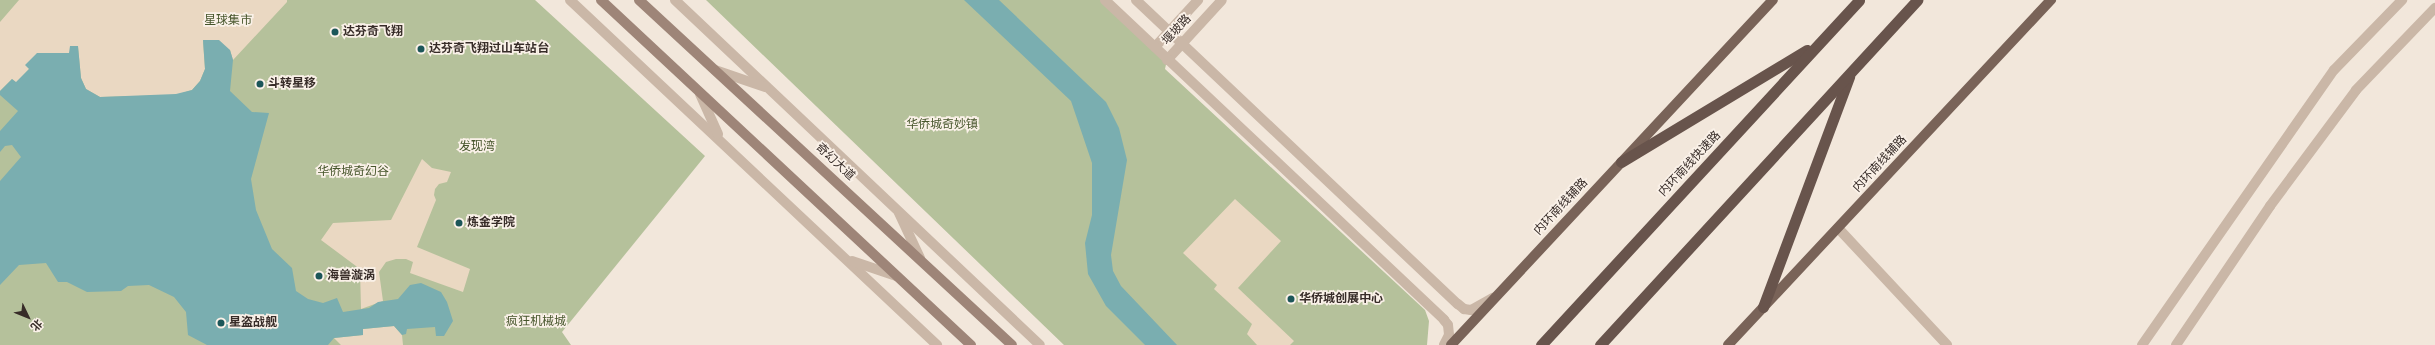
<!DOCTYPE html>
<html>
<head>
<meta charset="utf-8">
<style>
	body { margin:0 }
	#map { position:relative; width:2435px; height:345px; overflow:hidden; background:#f2e7db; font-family:"Public Sans","Noto Sans SC",sans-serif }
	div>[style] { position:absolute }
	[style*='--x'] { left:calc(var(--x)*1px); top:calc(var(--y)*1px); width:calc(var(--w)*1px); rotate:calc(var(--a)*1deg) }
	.green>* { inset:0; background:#b5c19b }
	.plaza>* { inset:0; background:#ead8c2 }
	.water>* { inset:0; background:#7aaeb0 }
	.minor>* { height:10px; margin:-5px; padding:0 5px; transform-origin:5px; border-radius:5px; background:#cab7a7 }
	.tertiary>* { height:10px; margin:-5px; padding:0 5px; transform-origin:5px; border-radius:5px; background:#cab7a7 }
	.secondary>* { height:10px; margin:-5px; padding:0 5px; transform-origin:5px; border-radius:5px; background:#9e8578 }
	.primary>* { height:10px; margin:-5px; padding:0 5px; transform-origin:5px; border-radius:5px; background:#796358 }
	.trunk>* { height:11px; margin:-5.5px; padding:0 5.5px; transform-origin:5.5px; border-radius:5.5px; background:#68544c }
	.dots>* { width:11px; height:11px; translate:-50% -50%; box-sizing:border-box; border:2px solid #faf1e8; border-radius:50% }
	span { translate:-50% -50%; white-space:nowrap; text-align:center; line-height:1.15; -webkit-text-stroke:3.5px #faf1e8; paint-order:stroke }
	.park-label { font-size:12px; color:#46552b }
	.street-label { font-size:12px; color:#372c28 }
	.poi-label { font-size:12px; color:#372c28; font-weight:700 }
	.left { translate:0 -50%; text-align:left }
	.north { position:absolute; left:8px; top:297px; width:40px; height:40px; -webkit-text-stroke:3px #faf1e8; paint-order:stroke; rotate:133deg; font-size:11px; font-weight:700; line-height:16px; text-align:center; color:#372c28 }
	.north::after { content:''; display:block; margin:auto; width:14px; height:18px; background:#372c28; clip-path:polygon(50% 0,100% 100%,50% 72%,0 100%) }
</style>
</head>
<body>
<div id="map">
	<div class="green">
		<div style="clip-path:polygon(0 0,535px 0,705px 156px,562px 332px,571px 345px,0 345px)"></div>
		<div style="clip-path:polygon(706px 0,1104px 0,1167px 60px,1165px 69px,1425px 310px,1429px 321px,1427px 345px,1064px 345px)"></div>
	</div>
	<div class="plaza">
		<div style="clip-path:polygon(19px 0,287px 0,287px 2px,233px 60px,230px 50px,203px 41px,205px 69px,200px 81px,192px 90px,176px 95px,100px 97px,86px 89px,81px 78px,78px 47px,70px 46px,70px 53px,29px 69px,16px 83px,12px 79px,0 91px,0 22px)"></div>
		<div style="clip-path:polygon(422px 159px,432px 168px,451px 172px,447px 182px,439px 184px,435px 189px,434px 195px,436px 200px,417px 247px,470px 269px,463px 292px,410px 273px,413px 262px,406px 259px,396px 259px,386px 262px,379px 272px,383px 301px,361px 309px,360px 269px,321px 240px,333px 223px,391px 220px)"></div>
		<div style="clip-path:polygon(1235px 199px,1281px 241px,1238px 288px,1294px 341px,1290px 345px,1257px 345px,1247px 334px,1252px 324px,1214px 289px,1217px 285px,1183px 253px)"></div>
		<div style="clip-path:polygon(394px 326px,402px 335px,403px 345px,341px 345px,334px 338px,363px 335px,363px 329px)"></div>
	</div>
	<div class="water">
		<div style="clip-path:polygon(964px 0,999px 0,1106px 102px,1119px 128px,1127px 160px,1111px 255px,1113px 271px,1121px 286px,1177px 345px,1145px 345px,1106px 306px,1088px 274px,1085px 243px,1092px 215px,1092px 163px,1071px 101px)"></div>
		<div style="clip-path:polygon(203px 40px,219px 40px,230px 50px,233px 60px,230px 91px,252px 112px,269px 113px,251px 179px,256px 210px,272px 249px,292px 268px,296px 291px,308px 299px,323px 303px,337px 298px,343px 312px,369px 308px,378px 302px,398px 299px,410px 285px,421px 283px,441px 292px,447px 302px,453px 321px,444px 336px,436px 336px,435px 327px,407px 329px,406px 334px,402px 335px,394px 326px,363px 329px,363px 335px,334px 338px,328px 345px,207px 345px,188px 335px,186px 312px,174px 297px,149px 285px,128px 286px,121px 291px,87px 292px,67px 282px,58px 282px,46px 263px,19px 265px,0 285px,0 181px,21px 157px,12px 145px,5px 146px,0 152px,0 131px,18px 111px,0 95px,0 91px,12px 79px,16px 82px,29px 69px,25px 65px,37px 53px,69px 53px,70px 46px,78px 46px,81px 78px,86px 89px,100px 97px,176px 94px,192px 90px,200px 81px,205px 69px)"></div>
	</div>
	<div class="minor">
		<div style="--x:1155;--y:47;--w:64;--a:-47.5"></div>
		<div style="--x:1167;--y:60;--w:81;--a:-47.5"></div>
		<div style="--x:1838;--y:228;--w:160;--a:47"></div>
	</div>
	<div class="tertiary">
		<div style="--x:570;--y:0;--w:504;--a:43.23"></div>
		<div style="--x:675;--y:0;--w:502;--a:43.39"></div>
		<div style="--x:1105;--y:0;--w:466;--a:43.3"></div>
		<div style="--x:1444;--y:320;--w:6;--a:51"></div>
		<div style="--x:1448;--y:325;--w:10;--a:84"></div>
		<div style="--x:1449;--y:335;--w:11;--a:117"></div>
		<div style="--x:1136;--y:0;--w:443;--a:43.4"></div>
		<div style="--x:1458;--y:304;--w:8;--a:40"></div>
		<div style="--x:1464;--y:309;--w:7;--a:8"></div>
		<div style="--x:1471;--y:310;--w:26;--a:-29"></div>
		<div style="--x:715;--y:70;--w:53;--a:18.8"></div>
		<div style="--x:700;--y:94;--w:44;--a:65.8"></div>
		<div style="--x:899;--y:213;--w:50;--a:65"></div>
		<div style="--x:852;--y:261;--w:46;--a:18.8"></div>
		<div style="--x:2142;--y:345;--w:335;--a:-55.1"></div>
		<div style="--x:2334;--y:70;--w:98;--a:-45.8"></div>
		<div style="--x:2176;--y:345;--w:168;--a:-55.9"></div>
		<div style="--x:2270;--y:206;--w:144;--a:-53.4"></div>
		<div style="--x:2356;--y:90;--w:114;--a:-46.1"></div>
	</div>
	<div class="secondary">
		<div style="--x:601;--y:0;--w:506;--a:43"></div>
		<div style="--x:639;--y:0;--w:508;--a:42.77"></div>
	</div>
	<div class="primary">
		<div style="--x:1451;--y:345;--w:472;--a:-47"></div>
		<div style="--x:1728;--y:345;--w:473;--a:-46.9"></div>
	</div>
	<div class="trunk">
		<div style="--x:1621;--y:162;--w:217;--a:-31.1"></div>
		<div style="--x:1763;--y:307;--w:246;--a:-69.5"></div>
		<div style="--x:1541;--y:345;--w:469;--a:-47.3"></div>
		<div style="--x:1600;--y:345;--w:469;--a:-47.4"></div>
	</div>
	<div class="dots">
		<div style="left:335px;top:32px;background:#1c5659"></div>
		<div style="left:421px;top:49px;background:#1c5659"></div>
		<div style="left:260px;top:84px;background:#1c5659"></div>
		<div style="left:459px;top:223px;background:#1c5659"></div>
		<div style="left:319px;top:276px;background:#1c5659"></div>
		<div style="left:1291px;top:299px;background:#1c5659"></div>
		<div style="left:221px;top:323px;background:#1c5659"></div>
	</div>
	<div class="park-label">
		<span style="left:228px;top:21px">星球集市</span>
		<span style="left:942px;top:125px">华侨城奇妙镇</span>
		<span style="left:477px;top:147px">发现湾</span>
		<span style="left:353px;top:172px">华侨城奇幻谷</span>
		<span style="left:536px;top:322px">疯狂机械城</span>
	</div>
	<div class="street-label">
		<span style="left:1177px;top:30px;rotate:-47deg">堰坡路</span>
		<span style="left:835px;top:162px;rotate:43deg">奇幻大道</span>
		<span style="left:1690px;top:164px;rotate:-47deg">内环南线快速路</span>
		<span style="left:1880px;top:164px;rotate:-47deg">内环南线辅路</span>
		<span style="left:1561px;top:207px;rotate:-47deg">内环南线辅路</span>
	</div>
	<div class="poi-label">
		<span class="left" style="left:343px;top:32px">达芬奇飞翔</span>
		<span class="left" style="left:429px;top:49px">达芬奇飞翔过山车站台</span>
		<span class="left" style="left:268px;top:84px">斗转星移</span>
		<span class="left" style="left:467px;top:223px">炼金学院</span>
		<span class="left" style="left:327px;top:276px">海兽漩涡</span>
		<span class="left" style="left:1299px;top:299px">华侨城创展中心</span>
		<span class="left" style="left:229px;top:323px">星盗战舰</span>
	</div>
	<div class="north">北</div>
</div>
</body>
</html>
